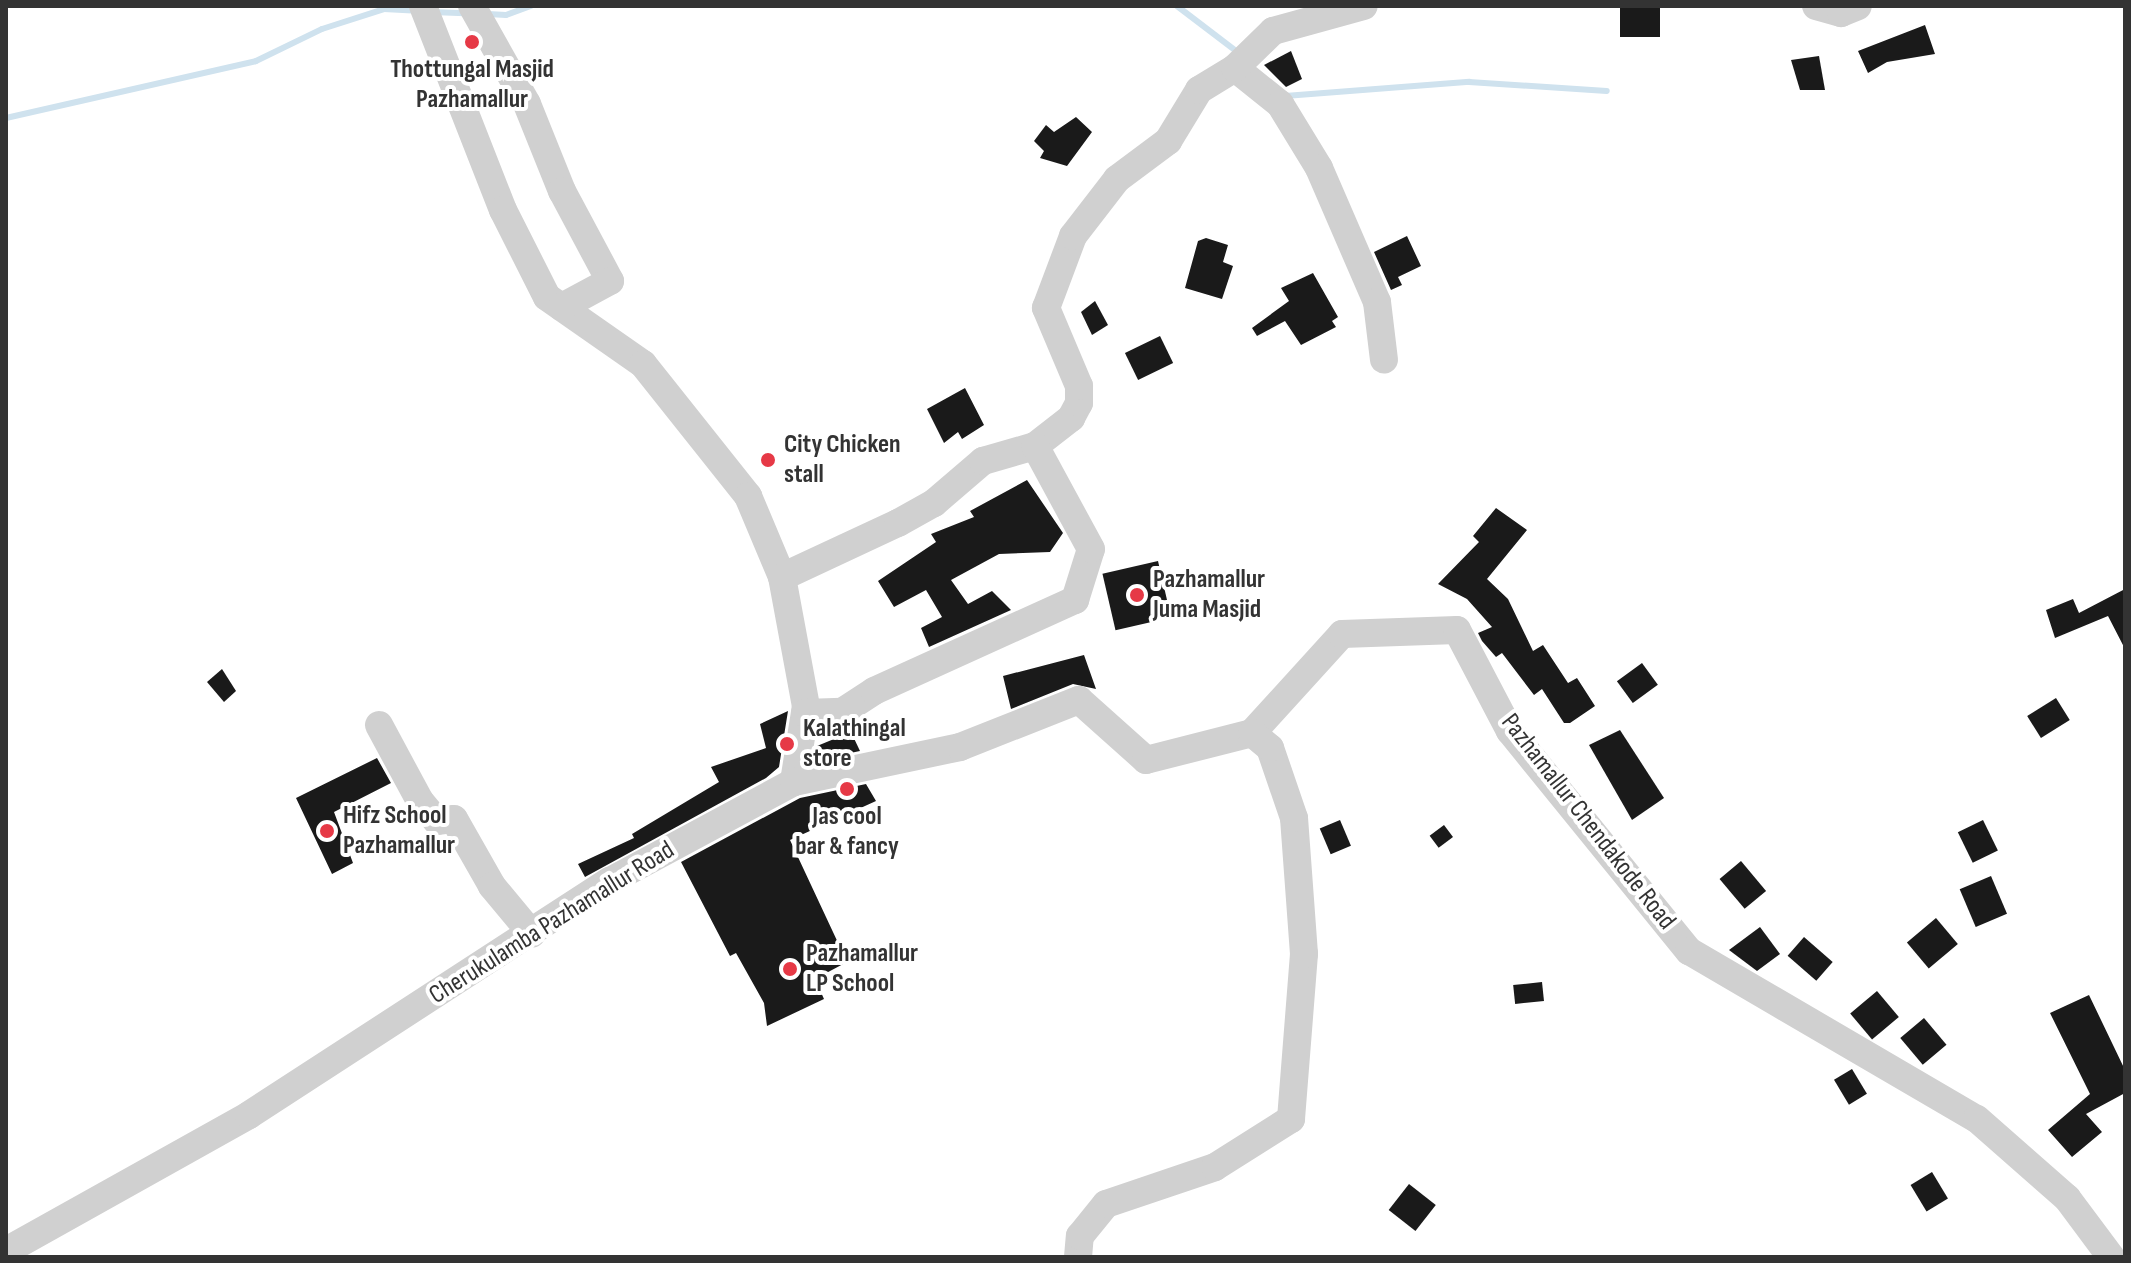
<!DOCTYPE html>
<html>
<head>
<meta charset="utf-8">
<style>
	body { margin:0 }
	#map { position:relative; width:2131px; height:1263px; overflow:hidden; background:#fff; font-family:"Sofia Sans Condensed",sans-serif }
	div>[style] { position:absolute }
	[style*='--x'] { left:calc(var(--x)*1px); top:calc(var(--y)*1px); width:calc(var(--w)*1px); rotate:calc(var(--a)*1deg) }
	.stream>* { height:6px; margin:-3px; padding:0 3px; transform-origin:3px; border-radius:3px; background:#cfe2ee }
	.building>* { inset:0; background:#1a1a1a; transform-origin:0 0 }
	.minor>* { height:28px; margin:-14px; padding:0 14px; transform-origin:14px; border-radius:14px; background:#d0d0d0 }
	.dots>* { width:22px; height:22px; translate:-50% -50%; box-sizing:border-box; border:4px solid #fff; border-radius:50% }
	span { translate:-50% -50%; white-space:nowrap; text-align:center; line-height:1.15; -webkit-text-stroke:8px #fff; paint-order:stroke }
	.poi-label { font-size:26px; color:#333; font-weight:700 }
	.left { translate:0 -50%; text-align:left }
	.street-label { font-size:26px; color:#333 }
	.frame { position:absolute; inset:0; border:8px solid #333; pointer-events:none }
</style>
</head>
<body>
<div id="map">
	<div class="stream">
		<div style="--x:1177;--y:6;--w:79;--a:37.3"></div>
		<div style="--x:432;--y:12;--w:33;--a:2"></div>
		<div style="--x:488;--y:14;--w:18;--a:3"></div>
		<div style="--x:506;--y:15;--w:27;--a:-20"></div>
		<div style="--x:1285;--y:96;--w:185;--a:-4.4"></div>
		<div style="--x:1469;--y:82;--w:138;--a:3.7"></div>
		<div style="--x:6;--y:118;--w:256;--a:-12.8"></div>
		<div style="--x:256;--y:61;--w:73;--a:-25.9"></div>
		<div style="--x:322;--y:29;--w:65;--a:-17.9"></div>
		<div style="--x:384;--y:9;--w:33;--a:3"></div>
	</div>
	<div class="building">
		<div style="left:1620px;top:6px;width:40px;height:31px"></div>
		<div style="clip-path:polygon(1925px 25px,1935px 54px,1887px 62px,1868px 73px,1858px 51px)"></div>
		<div style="clip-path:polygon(1291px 51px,1302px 79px,1286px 87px,1264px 65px)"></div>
		<div style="clip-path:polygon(1819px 56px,1825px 90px,1800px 90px,1791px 60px)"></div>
		<div style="clip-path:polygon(1076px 117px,1092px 132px,1067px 166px,1040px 158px,1044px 151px,1034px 141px,1046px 125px,1054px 132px)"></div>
		<div style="clip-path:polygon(1407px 236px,1421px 266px,1398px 277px,1402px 285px,1391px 290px,1374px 252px)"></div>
		<div style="clip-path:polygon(1206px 238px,1228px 245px,1223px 262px,1233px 266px,1222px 299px,1185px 288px,1198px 241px)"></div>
		<div style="clip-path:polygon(1313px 273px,1338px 317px,1332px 321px,1336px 327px,1301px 345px,1285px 321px,1257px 336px,1252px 328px,1289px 301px,1281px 288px)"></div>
		<div style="clip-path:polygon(1095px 301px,1108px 325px,1092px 335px,1081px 312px)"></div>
		<div style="left:1160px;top:336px;width:30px;height:39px;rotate:64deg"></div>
		<div style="clip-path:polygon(965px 388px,984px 425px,962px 439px,958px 432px,944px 443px,927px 409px)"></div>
		<div style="clip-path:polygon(1027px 480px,1063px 533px,1050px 552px,999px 554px,951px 580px,968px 604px,992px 591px,1011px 610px,929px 647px,921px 628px,942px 617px,926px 590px,894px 607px,878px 581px,936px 542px,931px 534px,974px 517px,970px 511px)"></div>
		<div style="clip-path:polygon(1496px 508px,1527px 530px,1487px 579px,1508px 599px,1533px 651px,1543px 645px,1568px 683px,1577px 678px,1595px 706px,1570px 723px,1564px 723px,1542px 689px,1534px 695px,1502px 653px,1496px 657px,1482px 641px,1478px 633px,1492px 627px,1467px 599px,1438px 584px,1479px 542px,1473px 536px)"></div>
		<div style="left:1158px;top:561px;width:58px;height:57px;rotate:77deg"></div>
		<div style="clip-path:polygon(2125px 589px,2125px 649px,2108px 616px,2055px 638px,2046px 610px,2073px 599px,2079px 613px)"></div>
		<div style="clip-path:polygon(1084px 655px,1096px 689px,1073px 684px,1011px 709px,1003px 676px)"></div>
		<div style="left:1642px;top:663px;width:27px;height:31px;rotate:54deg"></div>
		<div style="clip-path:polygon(222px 669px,236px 691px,224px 702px,207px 682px)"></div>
		<div style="left:2056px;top:698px;width:26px;height:34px;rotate:58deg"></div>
		<div style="clip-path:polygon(788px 711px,779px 767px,766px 778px,585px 877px,578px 864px,634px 838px,632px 834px,719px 782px,711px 767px,766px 748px,760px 724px)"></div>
		<div style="clip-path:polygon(1620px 730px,1664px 798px,1632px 820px,1589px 745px)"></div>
		<div style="clip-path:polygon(851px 732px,860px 751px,826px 758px,817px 746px)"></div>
		<div style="clip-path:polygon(377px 758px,391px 783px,334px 812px,353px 863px,332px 874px,296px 798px)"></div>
		<div style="clip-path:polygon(866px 784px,876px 801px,790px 840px,847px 962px,815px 979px,824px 999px,767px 1026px,764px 1003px,736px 953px,730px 956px,681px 862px,800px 798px)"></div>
		<div style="left:1340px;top:820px;width:28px;height:22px;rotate:67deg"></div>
		<div style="left:1983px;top:820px;width:34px;height:28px;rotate:64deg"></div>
		<div style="left:1444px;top:825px;width:15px;height:18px;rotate:53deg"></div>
		<div style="left:1741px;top:861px;width:39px;height:28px;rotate:50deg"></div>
		<div style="left:1991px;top:876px;width:41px;height:34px;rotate:67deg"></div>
		<div style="left:1936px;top:918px;width:34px;height:38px;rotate:50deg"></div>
		<div style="clip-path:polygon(1760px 927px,1780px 954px,1757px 971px,1729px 950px)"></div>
		<div style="left:1804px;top:937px;width:38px;height:25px;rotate:41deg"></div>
		<div style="left:1542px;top:982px;width:19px;height:29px;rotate:84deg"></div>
		<div style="left:1877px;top:991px;width:34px;height:35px;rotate:50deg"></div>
		<div style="clip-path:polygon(2089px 995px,2125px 1070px,2125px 1093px,2086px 1114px,2102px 1132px,2072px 1157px,2048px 1130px,2090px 1094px,2050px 1013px)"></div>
		<div style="left:1924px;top:1018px;width:35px;height:31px;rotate:50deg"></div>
		<div style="left:1852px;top:1069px;width:29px;height:21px;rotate:59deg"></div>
		<div style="left:1932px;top:1172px;width:31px;height:25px;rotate:59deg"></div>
		<div style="left:1409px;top:1184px;width:34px;height:33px;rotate:38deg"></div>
	</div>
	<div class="minor">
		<div style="--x:423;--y:6;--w:219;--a:68.6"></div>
		<div style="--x:503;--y:210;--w:97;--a:63.2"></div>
		<div style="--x:547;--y:297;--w:117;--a:34.9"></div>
		<div style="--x:643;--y:364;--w:169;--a:51.5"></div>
		<div style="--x:748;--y:496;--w:88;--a:67.2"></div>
		<div style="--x:782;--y:577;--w:131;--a:79.5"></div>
		<div style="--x:806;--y:706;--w:77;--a:99"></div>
		<div style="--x:472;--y:6;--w:112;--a:60.7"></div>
		<div style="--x:527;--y:104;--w:94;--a:68.1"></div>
		<div style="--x:562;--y:191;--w:102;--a:61.9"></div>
		<div style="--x:610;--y:281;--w:55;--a:151.6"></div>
		<div style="--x:1816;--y:6;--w:26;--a:16"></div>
		<div style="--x:1841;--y:13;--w:18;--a:-22"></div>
		<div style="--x:1235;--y:68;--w:58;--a:38.7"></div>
		<div style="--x:1280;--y:104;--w:75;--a:58.6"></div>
		<div style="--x:1319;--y:168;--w:146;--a:66.6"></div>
		<div style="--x:1377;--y:302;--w:58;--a:83.1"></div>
		<div style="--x:782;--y:577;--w:128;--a:-25"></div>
		<div style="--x:898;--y:523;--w:41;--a:-29.1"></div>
		<div style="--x:934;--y:503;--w:65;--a:-40.6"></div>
		<div style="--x:983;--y:461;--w:54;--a:-16.1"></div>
		<div style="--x:1035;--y:446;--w:46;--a:-37.9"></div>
		<div style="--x:1071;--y:418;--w:17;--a:-62"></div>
		<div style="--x:1079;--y:403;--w:17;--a:-90"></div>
		<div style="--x:1079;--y:386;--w:85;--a:-112.9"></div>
		<div style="--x:1046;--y:308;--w:77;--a:-69.4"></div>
		<div style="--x:1073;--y:236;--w:72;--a:-52.3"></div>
		<div style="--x:1117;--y:179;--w:64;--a:-36.7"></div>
		<div style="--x:1168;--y:141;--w:60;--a:-58.7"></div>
		<div style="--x:1199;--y:90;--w:42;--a:-31.4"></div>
		<div style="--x:1235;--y:68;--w:53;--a:-44.2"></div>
		<div style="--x:1273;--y:31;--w:94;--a:-15.4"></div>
		<div style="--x:805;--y:713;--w:37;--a:-2"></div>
		<div style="--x:842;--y:712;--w:38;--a:-33"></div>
		<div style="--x:874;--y:691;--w:221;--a:-24.4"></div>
		<div style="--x:1075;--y:600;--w:53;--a:-72.6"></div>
		<div style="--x:1091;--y:549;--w:117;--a:-118.5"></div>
		<div style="--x:379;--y:725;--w:86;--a:61.7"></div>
		<div style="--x:420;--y:801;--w:26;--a:50"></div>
		<div style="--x:437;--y:821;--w:17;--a:-7"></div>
		<div style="--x:454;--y:819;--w:77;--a:60.4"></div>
		<div style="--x:492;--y:886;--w:62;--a:50.2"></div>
		<div style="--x:6;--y:1251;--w:278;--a:-29.2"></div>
		<div style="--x:249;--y:1115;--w:430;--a:-33"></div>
		<div style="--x:610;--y:881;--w:209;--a:-28.3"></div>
		<div style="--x:794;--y:782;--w:170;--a:-11.9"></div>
		<div style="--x:960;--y:747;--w:128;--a:-21.6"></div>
		<div style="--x:1079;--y:700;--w:90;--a:41.8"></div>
		<div style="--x:1146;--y:760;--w:109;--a:-14.3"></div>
		<div style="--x:1252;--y:733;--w:134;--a:-47.7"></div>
		<div style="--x:1342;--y:634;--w:115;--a:-2"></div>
		<div style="--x:1457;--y:630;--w:114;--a:62.3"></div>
		<div style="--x:1510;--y:731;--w:284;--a:50.9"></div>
		<div style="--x:1689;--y:951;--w:333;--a:30.3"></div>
		<div style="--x:1977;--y:1119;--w:120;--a:41.3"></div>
		<div style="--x:2067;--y:1198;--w:74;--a:53.3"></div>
		<div style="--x:1078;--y:1257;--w:21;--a:-85"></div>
		<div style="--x:1080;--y:1236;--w:41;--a:-50.9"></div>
		<div style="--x:1106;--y:1204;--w:115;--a:-18.7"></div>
		<div style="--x:1215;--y:1167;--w:90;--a:-32.3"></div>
		<div style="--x:1291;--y:1119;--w:166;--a:-85.5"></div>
		<div style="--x:1304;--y:954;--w:136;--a:-94.2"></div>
		<div style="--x:1294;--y:818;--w:74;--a:-108.9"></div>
		<div style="--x:1270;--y:748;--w:23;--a:-140"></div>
	</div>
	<div class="dots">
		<div style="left:472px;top:42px;background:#e63946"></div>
		<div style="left:768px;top:460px;background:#e63946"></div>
		<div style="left:1137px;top:595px;background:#e63946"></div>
		<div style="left:787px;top:744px;background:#e63946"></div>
		<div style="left:847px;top:789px;background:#e63946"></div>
		<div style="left:327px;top:831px;background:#e63946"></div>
		<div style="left:790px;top:969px;background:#e63946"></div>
	</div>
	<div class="poi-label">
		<span style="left:472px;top:85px">Thottungal Masjid<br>Pazhamallur</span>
		<span class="left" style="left:784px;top:460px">City Chicken<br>stall</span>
		<span class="left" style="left:1153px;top:595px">Pazhamallur<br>Juma Masjid</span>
		<span class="left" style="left:803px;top:744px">Kalathingal<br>store</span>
		<span class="left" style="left:343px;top:831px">Hifz School<br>Pazhamallur</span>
		<span style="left:847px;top:832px">Jas cool<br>bar &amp; fancy</span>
		<span class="left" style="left:806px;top:969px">Pazhamallur<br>LP School</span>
	</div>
	<div class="street-label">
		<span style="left:1588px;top:822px;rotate:52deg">Pazhamallur Chendakode Road</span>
		<span style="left:552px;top:923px;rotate:-32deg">Cherukulamba Pazhamallur Road</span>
	</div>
	<div class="frame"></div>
</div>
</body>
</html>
